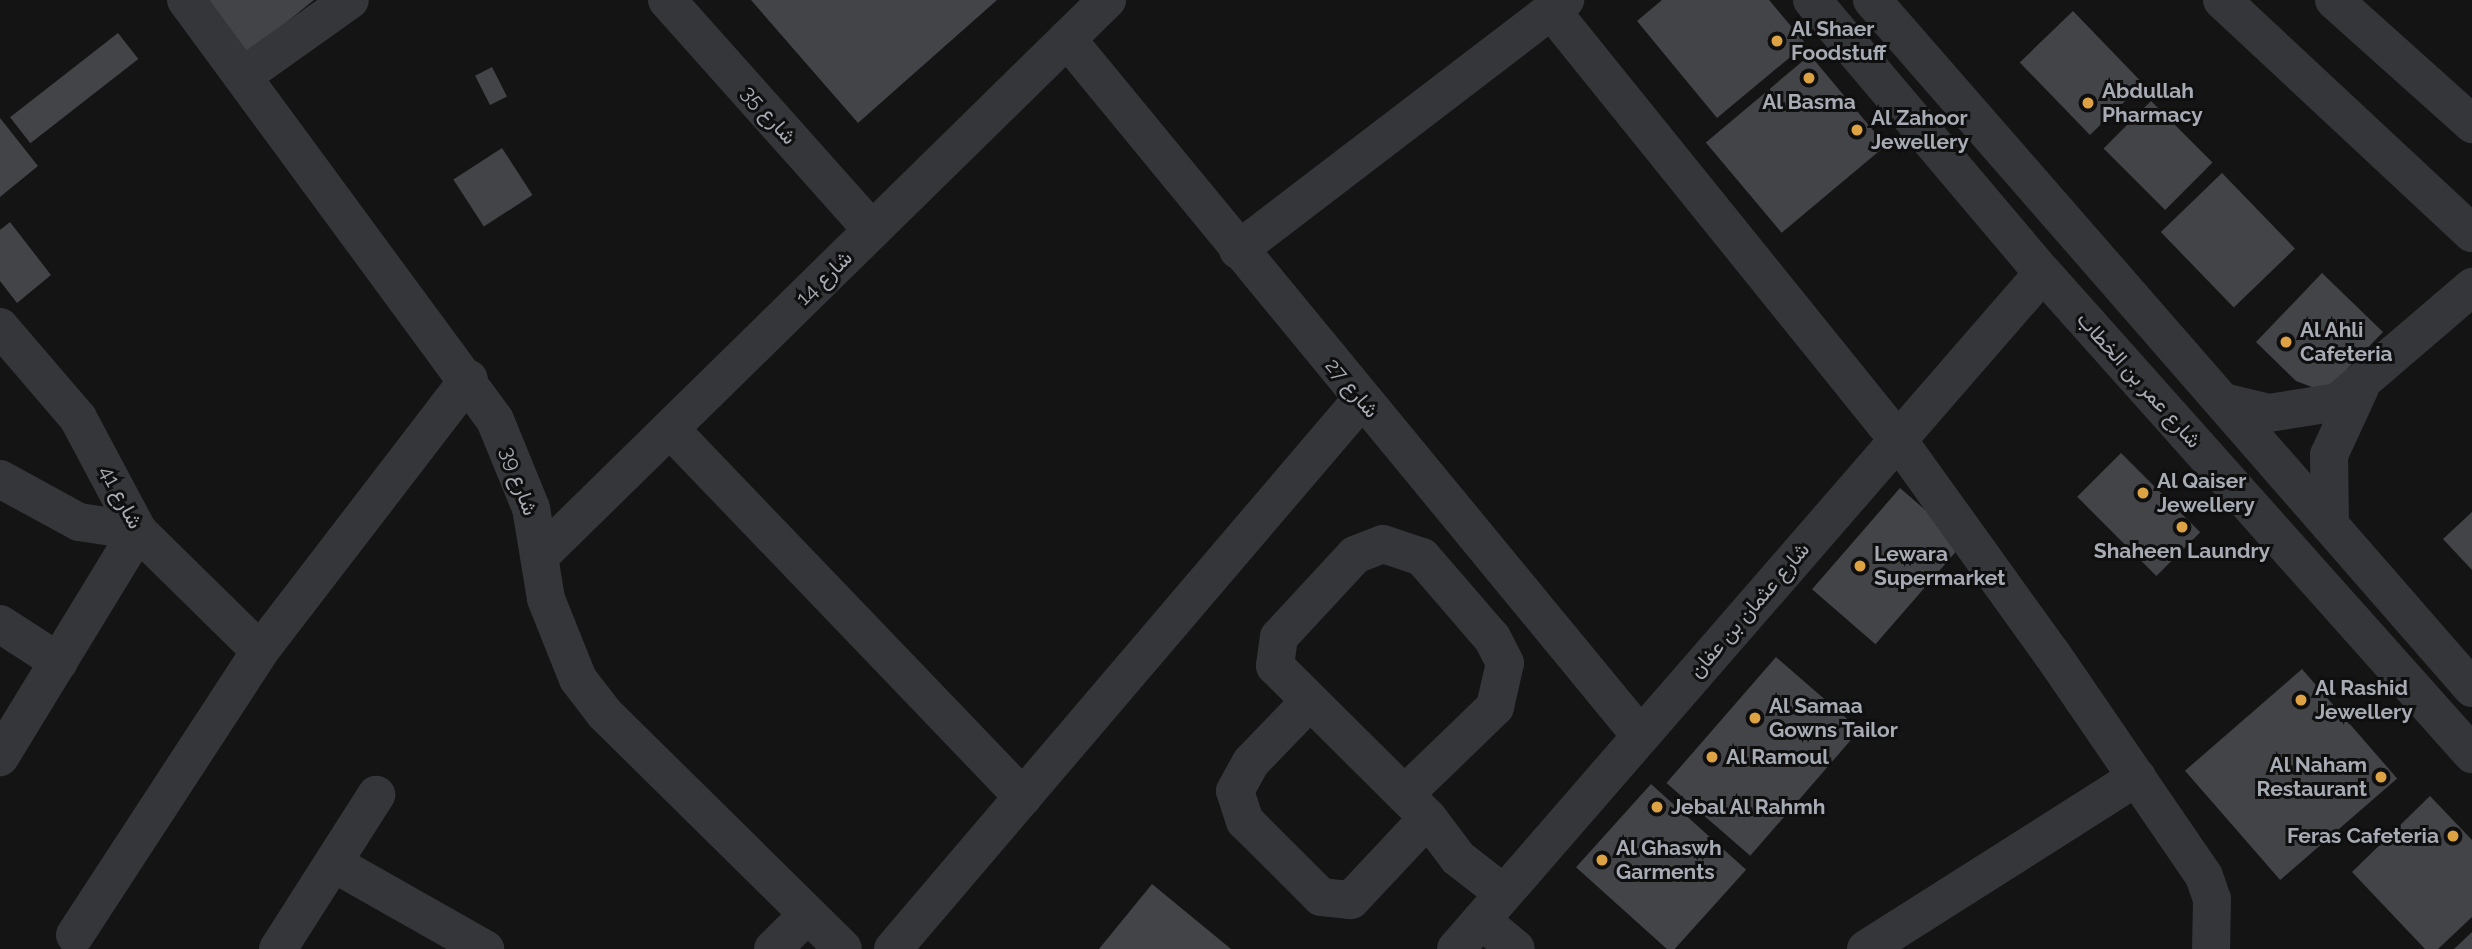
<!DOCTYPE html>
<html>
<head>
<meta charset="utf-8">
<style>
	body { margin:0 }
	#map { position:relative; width:2472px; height:949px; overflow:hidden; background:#141415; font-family:Raleway,Vazirmatn,sans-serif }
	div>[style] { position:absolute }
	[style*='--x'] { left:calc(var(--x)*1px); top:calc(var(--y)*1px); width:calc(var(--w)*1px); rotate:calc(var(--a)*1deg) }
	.building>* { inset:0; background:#434448; transform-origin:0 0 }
	.minor>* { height:38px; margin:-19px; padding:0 19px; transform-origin:19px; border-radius:19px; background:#353639 }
	.dots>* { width:19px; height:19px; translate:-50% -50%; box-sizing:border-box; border:4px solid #0f0f10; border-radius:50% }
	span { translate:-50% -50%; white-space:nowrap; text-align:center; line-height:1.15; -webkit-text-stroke:6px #0f0f10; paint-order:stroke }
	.poi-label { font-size:21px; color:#a7abb4; font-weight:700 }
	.left { translate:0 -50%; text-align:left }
	.right { translate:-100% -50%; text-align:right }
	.street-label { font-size:21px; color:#a7abb4 }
</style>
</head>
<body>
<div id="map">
	<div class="building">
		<div style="clip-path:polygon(196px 0,314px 0,242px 58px)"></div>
		<div style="clip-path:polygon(751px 0,997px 0,858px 123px)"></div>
		<div style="clip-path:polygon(1662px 0,1769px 0,1806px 44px,1717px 118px,1637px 21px)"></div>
		<div style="left:2073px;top:11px;width:101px;height:74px;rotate:46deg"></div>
		<div style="left:118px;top:33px;width:33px;height:137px;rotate:52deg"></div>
		<div style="left:1810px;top:55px;width:118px;height:136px;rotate:50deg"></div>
		<div style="left:492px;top:67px;width:33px;height:19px;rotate:63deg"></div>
		<div style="left:2151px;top:101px;width:87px;height:67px;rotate:45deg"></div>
		<div style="clip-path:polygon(0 118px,38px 166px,0 197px)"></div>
		<div style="left:502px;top:148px;width:56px;height:58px;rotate:57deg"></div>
		<div style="left:2222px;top:173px;width:105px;height:85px;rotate:46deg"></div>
		<div style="clip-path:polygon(10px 222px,51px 275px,17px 303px,0 281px,0 230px)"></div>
		<div style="clip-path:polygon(2322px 273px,2383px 332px,2325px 392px,2296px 381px,2256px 342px)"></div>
		<div style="left:2121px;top:453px;width:112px;height:62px;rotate:45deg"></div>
		<div style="left:1900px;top:488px;width:84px;height:134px;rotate:41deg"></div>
		<div style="clip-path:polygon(2472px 512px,2472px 570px,2443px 539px)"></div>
		<div style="left:1776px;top:657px;width:111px;height:167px;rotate:41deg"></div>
		<div style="left:2302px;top:669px;width:145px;height:155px;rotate:49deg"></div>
		<div style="left:1651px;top:784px;width:128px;height:112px;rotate:42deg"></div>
		<div style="clip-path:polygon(2430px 796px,2472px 840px,2472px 917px,2438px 949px,2425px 949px,2352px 872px)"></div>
		<div style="clip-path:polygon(1152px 884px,1231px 949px,1099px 949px)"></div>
		<div style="clip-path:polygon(2472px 932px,2472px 949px,2454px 949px)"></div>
	</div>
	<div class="minor">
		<div style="--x:186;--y:0;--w:521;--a:53.66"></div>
		<div style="--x:495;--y:420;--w:95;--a:67.8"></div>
		<div style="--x:531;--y:508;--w:92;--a:80.6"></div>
		<div style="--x:546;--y:599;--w:86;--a:68.2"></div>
		<div style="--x:578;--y:679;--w:44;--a:52.4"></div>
		<div style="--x:605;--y:714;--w:334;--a:44.6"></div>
		<div style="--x:667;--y:0;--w:308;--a:48.3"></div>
		<div style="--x:1812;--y:0;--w:358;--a:49.8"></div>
		<div style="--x:2043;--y:273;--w:645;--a:48.27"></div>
		<div style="--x:1872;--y:0;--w:913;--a:48.91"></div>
		<div style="--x:2222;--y:0;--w:342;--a:43"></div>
		<div style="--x:2334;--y:0;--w:186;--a:41.9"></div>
		<div style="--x:1551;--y:10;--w:553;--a:51.1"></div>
		<div style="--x:1898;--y:440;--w:264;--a:54.3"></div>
		<div style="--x:2052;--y:654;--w:269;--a:55.6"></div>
		<div style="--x:2204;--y:876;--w:24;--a:71"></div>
		<div style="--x:2212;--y:899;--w:50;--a:91.1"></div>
		<div style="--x:1067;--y:39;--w:902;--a:50.54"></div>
		<div style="--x:243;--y:76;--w:131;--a:-35.4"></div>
		<div style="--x:1238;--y:250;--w:412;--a:-37.4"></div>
		<div style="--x:0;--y:327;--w:120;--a:49.4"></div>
		<div style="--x:78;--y:418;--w:128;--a:62"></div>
		<div style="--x:138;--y:531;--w:171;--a:44.5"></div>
		<div style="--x:2223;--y:402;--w:47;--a:13.4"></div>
		<div style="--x:2269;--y:413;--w:70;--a:-9.1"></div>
		<div style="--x:2338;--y:402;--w:177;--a:-40.6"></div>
		<div style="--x:670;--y:429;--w:510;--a:46.19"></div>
		<div style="--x:0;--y:479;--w:90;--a:28.6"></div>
		<div style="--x:79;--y:522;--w:60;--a:8.7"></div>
		<div style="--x:138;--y:531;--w:265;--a:121.4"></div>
		<div style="--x:2330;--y:525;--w:70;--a:-90.8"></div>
		<div style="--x:2329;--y:455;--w:72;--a:-65.2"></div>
		<div style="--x:541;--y:555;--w:793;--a:-44.44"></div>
		<div style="--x:0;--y:624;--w:70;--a:32.8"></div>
		<div style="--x:1309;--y:702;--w:83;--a:134"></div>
		<div style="--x:1251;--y:762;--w:33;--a:119"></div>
		<div style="--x:1235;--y:791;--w:32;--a:72"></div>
		<div style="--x:1245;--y:821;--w:107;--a:45"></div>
		<div style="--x:1321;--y:897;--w:30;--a:6"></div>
		<div style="--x:1351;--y:900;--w:112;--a:-46.8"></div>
		<div style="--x:1405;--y:794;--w:125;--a:-44"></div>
		<div style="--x:1495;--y:707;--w:45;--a:-77.2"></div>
		<div style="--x:1505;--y:663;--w:28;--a:-117"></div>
		<div style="--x:1492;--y:638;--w:107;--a:-130.8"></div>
		<div style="--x:1422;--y:557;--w:41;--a:-161.6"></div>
		<div style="--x:1383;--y:544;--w:30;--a:159"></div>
		<div style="--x:1355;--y:555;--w:112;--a:132.8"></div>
		<div style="--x:1279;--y:637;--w:29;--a:98"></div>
		<div style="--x:1275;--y:666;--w:216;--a:44.8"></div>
		<div style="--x:1428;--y:818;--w:50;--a:53.1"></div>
		<div style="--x:1458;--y:858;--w:57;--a:37.9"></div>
		<div style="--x:333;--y:863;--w:175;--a:29.5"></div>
		<div style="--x:1481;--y:920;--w:45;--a:39.6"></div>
		<div style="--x:75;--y:935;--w:339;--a:-56.9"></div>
		<div style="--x:260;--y:651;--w:343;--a:-52.5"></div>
		<div style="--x:278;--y:949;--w:183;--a:-57.5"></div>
		<div style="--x:773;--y:949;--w:49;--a:-45"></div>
		<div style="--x:893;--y:949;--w:721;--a:-49.55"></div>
		<div style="--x:1456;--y:949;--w:895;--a:-49.03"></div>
		<div style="--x:1866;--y:949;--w:321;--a:-32.4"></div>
	</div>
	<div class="dots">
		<div style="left:1777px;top:41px;background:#dda244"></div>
		<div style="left:1809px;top:78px;background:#dda244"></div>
		<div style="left:2088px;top:103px;background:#dda244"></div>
		<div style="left:1857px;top:130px;background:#dda244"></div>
		<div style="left:2286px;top:342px;background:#dda244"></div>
		<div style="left:2143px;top:493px;background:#dda244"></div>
		<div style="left:2182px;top:527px;background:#dda244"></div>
		<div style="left:1860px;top:566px;background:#dda244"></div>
		<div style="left:2301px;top:700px;background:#dda244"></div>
		<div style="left:1755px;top:718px;background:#dda244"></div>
		<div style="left:1712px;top:757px;background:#dda244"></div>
		<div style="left:2381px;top:777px;background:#dda244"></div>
		<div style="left:1657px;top:807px;background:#dda244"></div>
		<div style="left:2453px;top:836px;background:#dda244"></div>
		<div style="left:1602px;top:860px;background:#dda244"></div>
	</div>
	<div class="poi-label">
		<span class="left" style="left:1791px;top:41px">Al Shaer<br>Foodstuff</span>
		<span class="left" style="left:2102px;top:103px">Abdullah<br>Pharmacy</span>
		<span style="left:1809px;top:102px">Al Basma</span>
		<span class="left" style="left:1871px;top:130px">Al Zahoor<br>Jewellery</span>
		<span class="left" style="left:2300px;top:342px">Al Ahli<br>Cafeteria</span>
		<span class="left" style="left:2157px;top:493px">Al Qaiser<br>Jewellery</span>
		<span style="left:2182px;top:551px">Shaheen Laundry</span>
		<span class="left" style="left:1874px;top:566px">Lewara<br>Supermarket</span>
		<span class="left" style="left:2315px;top:700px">Al Rashid<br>Jewellery</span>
		<span class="left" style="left:1769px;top:718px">Al Samaa<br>Gowns Tailor</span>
		<span class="left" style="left:1726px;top:757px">Al Ramoul</span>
		<span class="right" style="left:2367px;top:777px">Al Naham<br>Restaurant</span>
		<span class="left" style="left:1671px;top:807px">Jebal Al Rahmh</span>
		<span class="right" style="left:2439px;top:836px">Feras Cafeteria</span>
		<span class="left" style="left:1616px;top:860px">Al Ghaswh<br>Garments</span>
	</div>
	<div class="street-label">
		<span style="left:769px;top:115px;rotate:48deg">شارع 35</span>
		<span style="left:824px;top:278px;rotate:-44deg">شارع 14</span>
		<span style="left:2139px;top:380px;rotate:48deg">شارع عمر بن الخطاب</span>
		<span style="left:1352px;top:388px;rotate:50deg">شارع 27</span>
		<span style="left:519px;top:481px;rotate:70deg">شارع 39</span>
		<span style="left:121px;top:497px;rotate:62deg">شارع 41</span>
		<span style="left:1749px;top:610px;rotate:-49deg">شارع عثمان بن عفان</span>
	</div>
</div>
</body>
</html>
